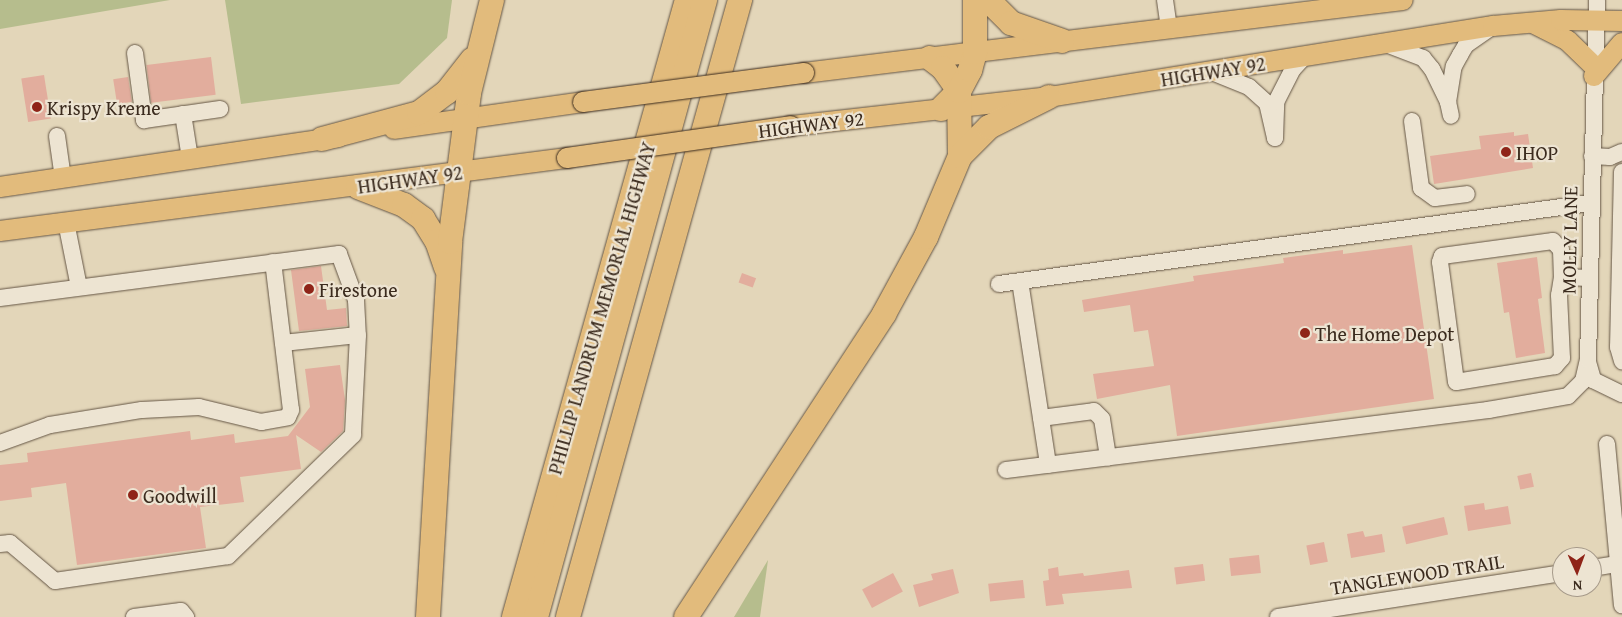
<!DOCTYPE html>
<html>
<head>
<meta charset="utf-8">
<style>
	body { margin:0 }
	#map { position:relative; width:1622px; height:617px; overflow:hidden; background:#e3d6b9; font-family:"Gentium Book Plus",serif }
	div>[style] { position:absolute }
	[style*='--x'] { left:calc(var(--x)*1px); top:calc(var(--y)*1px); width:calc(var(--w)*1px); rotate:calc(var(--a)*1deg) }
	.green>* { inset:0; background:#b6bd8d }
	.building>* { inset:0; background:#e2ad9d; transform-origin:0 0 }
	.roads { filter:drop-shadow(0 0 1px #655645) drop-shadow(0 0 1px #655645) }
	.minor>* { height:16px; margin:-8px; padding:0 8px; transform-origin:8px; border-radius:8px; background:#ede4d2 }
	.major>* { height:20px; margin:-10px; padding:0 10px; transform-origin:10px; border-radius:10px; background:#e2bb7c }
	.highway>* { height:24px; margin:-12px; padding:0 12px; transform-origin:12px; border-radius:12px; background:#e2bb7c }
	.bridges { filter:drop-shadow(0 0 1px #3b2b1e) drop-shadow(0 0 1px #3b2b1e) }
	.major-bridge>* { height:20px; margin:-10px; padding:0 10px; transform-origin:10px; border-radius:10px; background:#e2bb7c }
	.dots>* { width:14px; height:14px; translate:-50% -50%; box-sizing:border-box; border:2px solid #ede4d2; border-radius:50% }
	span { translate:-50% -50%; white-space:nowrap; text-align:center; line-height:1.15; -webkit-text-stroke:4.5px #ede4d2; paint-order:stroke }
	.street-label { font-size:20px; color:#3b2b1e }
	.poi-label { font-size:20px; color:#3b2b1e }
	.left { translate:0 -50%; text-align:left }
	.north { position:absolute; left:1552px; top:547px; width:50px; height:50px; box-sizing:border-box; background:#ede4d2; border:1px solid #a69a8a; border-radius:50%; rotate:178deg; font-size:14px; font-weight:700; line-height:20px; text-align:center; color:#3b2b1e }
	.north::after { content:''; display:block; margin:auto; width:18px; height:22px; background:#8f2418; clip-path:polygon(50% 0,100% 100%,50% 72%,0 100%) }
</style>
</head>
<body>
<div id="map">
	<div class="green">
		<div style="clip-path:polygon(0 0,170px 0,0 29px)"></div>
		<div style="clip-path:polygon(225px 0,452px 0,447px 38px,399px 84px,241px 104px)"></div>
		<div style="clip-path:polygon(768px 560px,760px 617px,734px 617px)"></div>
	</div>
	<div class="building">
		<div style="left:211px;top:57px;width:38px;height:65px;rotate:83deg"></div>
		<div style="left:44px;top:75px;width:44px;height:23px;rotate:81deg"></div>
		<div style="left:128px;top:77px;width:25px;height:15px;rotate:81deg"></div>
		<div style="clip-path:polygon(1514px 132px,1514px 136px,1528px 134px,1533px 168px,1434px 184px,1430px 156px,1481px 149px,1479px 136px)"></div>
		<div style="clip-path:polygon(1412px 245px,1434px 399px,1177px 436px,1170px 385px,1097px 399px,1093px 374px,1154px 366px,1148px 330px,1134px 332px,1130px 305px,1084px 312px,1082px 300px,1194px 281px,1193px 276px,1284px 263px,1283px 258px,1343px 250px,1343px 254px)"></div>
		<div style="clip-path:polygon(1537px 257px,1542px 298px,1538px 299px,1545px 353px,1516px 358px,1509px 312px,1504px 313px,1497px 263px)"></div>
		<div style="clip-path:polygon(321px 266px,327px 310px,346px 308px,347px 326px,299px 331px,291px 270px)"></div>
		<div style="left:742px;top:273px;width:15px;height:10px;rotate:20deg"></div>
		<div style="clip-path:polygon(340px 365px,345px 400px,343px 431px,321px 452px,296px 435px,301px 469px,240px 477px,244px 502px,200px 507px,206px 548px,77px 565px,66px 483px,31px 488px,32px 497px,0 501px,0 465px,28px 462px,27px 453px,190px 431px,191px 440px,234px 434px,235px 443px,288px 436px,310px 407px,305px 369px)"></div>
		<div style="left:1531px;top:473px;width:14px;height:14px;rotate:78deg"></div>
		<div style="clip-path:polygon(1484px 503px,1485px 510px,1508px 506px,1511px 524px,1468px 531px,1464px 506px)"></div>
		<div style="left:1444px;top:517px;width:18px;height:43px;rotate:77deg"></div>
		<div style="clip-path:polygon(1363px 531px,1365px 537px,1382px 534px,1385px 552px,1351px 558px,1347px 534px)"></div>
		<div style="left:1324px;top:542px;width:20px;height:18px;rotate:79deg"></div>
		<div style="left:1259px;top:555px;width:18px;height:30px;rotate:84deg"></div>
		<div style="left:1203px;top:564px;width:17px;height:29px;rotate:83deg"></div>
		<div style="clip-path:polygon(1058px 567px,1059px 576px,1083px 573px,1084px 576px,1129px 570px,1132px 588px,1062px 594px,1064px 604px,1046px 606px,1043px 581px,1049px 580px,1048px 569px)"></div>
		<div style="clip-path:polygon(953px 569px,959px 593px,919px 607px,913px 585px,933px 580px,931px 574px)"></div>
		<div style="left:893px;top:573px;width:21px;height:35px;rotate:62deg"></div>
		<div style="left:1023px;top:580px;width:18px;height:35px;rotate:84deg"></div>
	</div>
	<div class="roads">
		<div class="minor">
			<div style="--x:1165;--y:0;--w:28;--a:82"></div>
			<div style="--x:1386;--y:44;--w:40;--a:21"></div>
			<div style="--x:1423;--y:58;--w:14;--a:51"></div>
			<div style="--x:1432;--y:69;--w:37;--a:64"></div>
			<div style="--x:1448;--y:102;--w:14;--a:78"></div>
			<div style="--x:135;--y:53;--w:68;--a:82.3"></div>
			<div style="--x:144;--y:120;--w:77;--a:-8.2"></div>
			<div style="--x:1212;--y:72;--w:40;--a:22"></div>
			<div style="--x:1249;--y:87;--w:24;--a:42"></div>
			<div style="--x:1267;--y:103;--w:36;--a:77"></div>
			<div style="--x:1275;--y:138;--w:36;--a:-88"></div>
			<div style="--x:1276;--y:102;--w:37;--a:-63"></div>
			<div style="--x:1293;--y:69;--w:18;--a:-47"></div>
			<div style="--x:1448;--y:102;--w:36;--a:-81"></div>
			<div style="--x:1454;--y:66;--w:13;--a:-61"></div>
			<div style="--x:1460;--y:55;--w:12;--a:-59"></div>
			<div style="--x:1466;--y:45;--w:32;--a:-35"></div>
			<div style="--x:183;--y:114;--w:45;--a:81"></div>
			<div style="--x:1412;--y:121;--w:68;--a:82.3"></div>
			<div style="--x:1421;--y:188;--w:17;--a:36"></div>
			<div style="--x:1435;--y:198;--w:32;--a:-7"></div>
			<div style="--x:57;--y:136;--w:42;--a:81.9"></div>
			<div style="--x:1592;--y:156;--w:18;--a:3"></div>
			<div style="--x:1610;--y:157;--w:13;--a:-23"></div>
			<div style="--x:1622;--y:172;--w:175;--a:91.3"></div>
			<div style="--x:1618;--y:347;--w:15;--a:74"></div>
			<div style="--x:66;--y:222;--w:66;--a:78.7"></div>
			<div style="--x:1562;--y:277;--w:18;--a:99"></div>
			<div style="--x:1559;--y:295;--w:63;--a:87.3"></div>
			<div style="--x:1562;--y:358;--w:11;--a:131"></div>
			<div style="--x:1555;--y:366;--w:100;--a:170.8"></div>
			<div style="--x:1456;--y:382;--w:121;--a:-97.6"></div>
			<div style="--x:1440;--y:262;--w:6;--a:-72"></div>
			<div style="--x:1442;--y:256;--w:112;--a:-7.7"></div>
			<div style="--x:1553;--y:241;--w:12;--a:48"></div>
			<div style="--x:1561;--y:250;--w:27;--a:88"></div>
			<div style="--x:1562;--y:277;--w:28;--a:2"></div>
			<div style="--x:1020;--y:281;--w:186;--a:81.3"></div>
			<div style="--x:999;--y:284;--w:597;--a:-7.8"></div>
			<div style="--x:0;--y:298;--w:342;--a:-7.4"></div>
			<div style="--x:339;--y:254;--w:49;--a:69.7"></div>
			<div style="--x:356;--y:300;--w:35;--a:87"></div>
			<div style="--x:358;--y:335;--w:100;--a:92.9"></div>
			<div style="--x:353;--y:435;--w:174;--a:135.9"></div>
			<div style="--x:228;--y:556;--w:175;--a:171.8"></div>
			<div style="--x:55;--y:581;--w:59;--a:-139.8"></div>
			<div style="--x:10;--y:543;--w:10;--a:174"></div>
			<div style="--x:283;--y:343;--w:75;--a:-6.1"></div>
			<div style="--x:1588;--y:362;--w:19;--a:74"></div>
			<div style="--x:1593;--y:380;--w:32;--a:26"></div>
			<div style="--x:1041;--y:418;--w:53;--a:-7.5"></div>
			<div style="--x:1094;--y:411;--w:11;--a:45"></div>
			<div style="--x:1102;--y:419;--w:39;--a:81"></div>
			<div style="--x:0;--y:443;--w:53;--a:-19.8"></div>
			<div style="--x:50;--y:425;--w:93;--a:-9.3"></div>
			<div style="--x:142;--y:410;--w:57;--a:-3"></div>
			<div style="--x:199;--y:407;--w:64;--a:13.6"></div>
			<div style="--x:261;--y:422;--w:27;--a:-10"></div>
			<div style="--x:288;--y:417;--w:8;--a:-67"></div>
			<div style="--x:291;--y:410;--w:149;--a:-96.9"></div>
			<div style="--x:1607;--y:444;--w:162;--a:84.7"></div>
			<div style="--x:1006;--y:470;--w:486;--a:-7.1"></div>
			<div style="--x:1488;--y:410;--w:81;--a:-9.9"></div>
			<div style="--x:1568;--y:396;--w:21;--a:-45"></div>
			<div style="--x:1583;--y:381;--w:22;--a:-77"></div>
			<div style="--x:1588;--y:360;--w:360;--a:-88.6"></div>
			<div style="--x:1592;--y:568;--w:26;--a:-9"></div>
			<div style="--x:134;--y:617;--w:47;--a:-7.3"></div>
			<div style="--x:181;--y:611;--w:8;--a:50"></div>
			<div style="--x:1278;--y:617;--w:287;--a:-8.8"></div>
		</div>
		<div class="major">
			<div style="--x:1533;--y:23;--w:39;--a:27"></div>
			<div style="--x:1568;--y:41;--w:36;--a:44"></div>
			<div style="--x:804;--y:73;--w:603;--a:-6.95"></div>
			<div style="--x:1594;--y:76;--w:43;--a:-49.7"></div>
			<div style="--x:791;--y:126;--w:260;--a:-6.4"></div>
			<div style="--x:1049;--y:97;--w:450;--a:-9.1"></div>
			<div style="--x:1493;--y:26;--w:68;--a:-5"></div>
			<div style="--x:1561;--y:20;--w:61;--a:0.9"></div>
			<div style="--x:394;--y:129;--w:191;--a:-8.1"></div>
			<div style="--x:0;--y:187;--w:342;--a:-8.4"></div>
			<div style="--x:0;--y:231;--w:572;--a:-7.34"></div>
		</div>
		<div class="highway">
			<div style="--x:988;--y:0;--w:33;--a:45"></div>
			<div style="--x:1011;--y:23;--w:54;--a:19.4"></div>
			<div style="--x:930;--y:58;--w:16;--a:38"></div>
			<div style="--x:943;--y:68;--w:28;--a:55"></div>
			<div style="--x:959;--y:91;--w:65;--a:89.1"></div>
			<div style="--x:941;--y:109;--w:25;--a:-45"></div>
			<div style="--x:959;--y:91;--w:24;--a:-62"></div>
			<div style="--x:970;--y:70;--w:19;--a:-74"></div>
			<div style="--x:975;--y:52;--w:52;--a:-90"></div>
			<div style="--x:322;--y:139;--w:100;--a:-15"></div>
			<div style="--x:419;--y:113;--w:35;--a:-37"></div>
			<div style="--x:447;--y:92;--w:41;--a:-52"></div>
			<div style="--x:358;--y:187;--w:49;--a:21.4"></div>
			<div style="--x:404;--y:205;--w:24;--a:36"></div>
			<div style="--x:423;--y:219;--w:26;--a:58"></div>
			<div style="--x:437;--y:241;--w:28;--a:71"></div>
			<div style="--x:428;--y:617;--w:376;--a:-86.6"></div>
			<div style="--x:450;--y:242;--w:150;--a:-82.7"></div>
			<div style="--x:469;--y:93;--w:96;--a:-76.1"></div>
			<div style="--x:514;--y:617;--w:641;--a:-74.34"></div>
			<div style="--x:536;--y:617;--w:640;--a:-74.68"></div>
			<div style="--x:568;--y:617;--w:641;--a:-74.42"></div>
			<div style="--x:686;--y:617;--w:362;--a:-56.8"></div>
			<div style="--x:884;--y:314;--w:88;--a:-61.4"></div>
			<div style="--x:926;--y:237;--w:88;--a:-67.2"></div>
			<div style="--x:960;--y:156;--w:41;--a:-45"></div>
			<div style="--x:989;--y:127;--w:67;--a:-26.6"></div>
		</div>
	</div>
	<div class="bridges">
		<div class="major-bridge">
			<div style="--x:583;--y:102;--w:223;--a:-7.5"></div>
			<div style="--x:567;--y:158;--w:226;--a:-8.1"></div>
		</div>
	</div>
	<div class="dots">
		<div style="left:37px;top:107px;background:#8f2418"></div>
		<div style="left:1506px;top:152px;background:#8f2418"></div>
		<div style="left:309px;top:289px;background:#8f2418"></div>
		<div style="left:1305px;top:333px;background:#8f2418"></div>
		<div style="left:133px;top:495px;background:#8f2418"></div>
	</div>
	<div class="street-label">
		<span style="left:1213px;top:71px;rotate:-9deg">HIGHWAY 92</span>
		<span style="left:811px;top:124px;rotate:-7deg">HIGHWAY 92</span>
		<span style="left:410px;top:179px;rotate:-8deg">HIGHWAY 92</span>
		<span style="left:1569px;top:240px;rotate:-89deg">MOLLY LANE</span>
		<span style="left:601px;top:308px;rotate:-74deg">PHILLIP LANDRUM MEMORIAL HIGHWAY</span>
		<span style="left:1417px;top:574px;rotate:-9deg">TANGLEWOOD TRAIL</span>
	</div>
	<div class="poi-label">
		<span class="left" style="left:47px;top:107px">Krispy Kreme</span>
		<span class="left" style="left:1516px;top:152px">IHOP</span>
		<span class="left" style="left:319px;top:289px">Firestone</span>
		<span class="left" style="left:1315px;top:333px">The Home Depot</span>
		<span class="left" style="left:143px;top:495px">Goodwill</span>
	</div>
	<div class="north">N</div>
</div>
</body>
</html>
